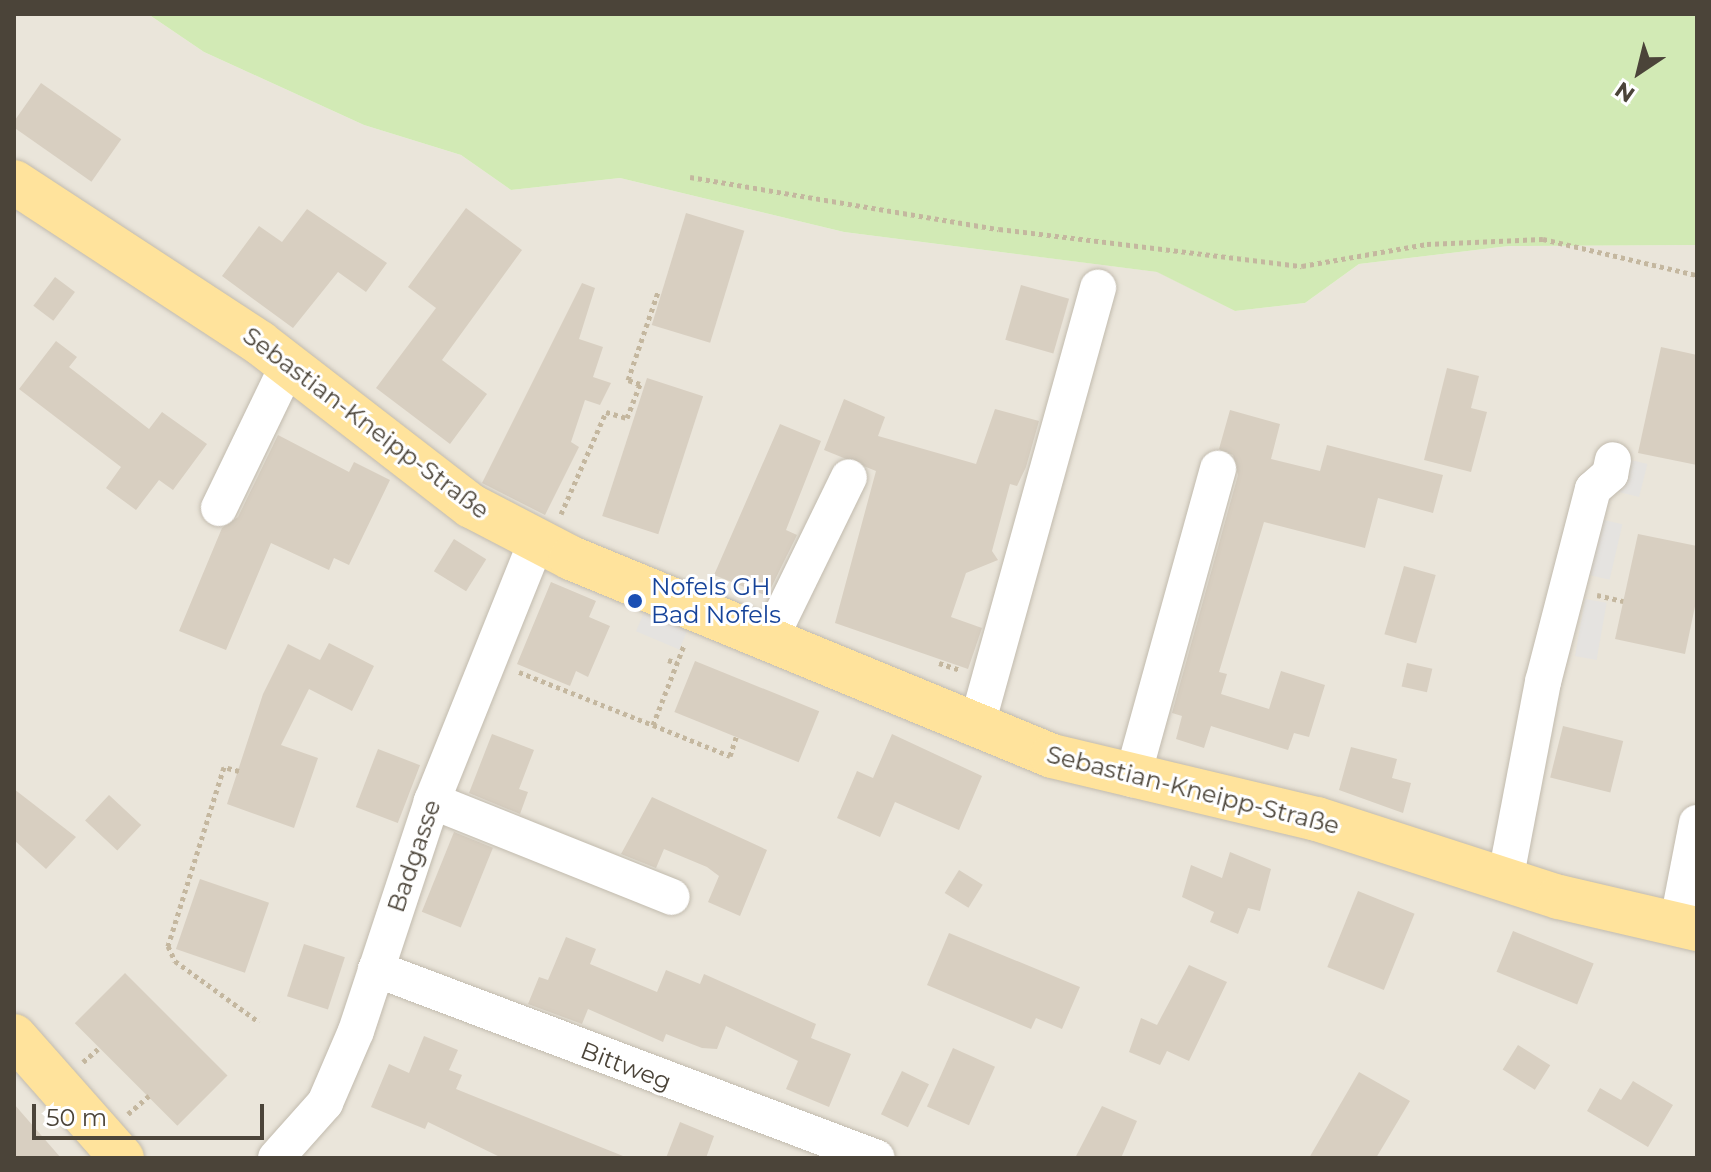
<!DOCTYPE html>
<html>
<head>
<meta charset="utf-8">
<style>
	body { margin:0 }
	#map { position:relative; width:1711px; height:1172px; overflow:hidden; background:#f6f3ec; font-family:Montserrat,sans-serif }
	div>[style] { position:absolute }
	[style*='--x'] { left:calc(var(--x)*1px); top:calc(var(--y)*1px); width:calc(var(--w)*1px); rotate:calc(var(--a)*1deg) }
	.residential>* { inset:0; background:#eae5da }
	.green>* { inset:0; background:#d2eab5 }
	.parking>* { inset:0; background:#e5e3e0; transform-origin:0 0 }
	.building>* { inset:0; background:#d8cfc1; transform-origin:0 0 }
	.path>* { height:5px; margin-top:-2.5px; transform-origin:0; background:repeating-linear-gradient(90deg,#c4b79f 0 4px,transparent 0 8px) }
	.roads { filter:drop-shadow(0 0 2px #c2bbae) drop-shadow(0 0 2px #c2bbae) }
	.minor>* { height:36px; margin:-18px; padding:0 18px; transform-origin:18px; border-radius:18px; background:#fff }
	.major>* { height:44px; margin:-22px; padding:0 22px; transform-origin:22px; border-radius:22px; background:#ffe39c }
	.dots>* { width:22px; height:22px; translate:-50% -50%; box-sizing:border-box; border:4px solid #fff; border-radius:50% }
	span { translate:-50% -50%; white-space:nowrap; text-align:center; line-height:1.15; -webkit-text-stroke:6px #fff; paint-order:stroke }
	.street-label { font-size:24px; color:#4b4439 }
	.transit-label { font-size:24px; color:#164399 }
	.left { translate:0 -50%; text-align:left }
	.frame { position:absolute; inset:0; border:16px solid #4b4439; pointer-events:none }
	.north { position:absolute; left:1599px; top:32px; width:80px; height:80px; -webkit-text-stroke:6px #fff; paint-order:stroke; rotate:215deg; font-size:22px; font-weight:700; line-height:32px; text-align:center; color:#4b4439 }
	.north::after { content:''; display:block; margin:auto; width:28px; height:36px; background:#4b4439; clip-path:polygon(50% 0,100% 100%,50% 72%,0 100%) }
	.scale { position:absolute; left:32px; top:1104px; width:232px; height:36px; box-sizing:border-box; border:4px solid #4b4439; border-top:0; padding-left:10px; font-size:24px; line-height:28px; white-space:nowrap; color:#4b4439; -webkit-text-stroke:6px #fff; paint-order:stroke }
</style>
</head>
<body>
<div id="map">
	<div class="residential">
		<div style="clip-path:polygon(14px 14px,148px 14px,204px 52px,364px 125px,461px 155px,511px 190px,620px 178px,844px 232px,1158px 272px,1235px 311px,1305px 303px,1359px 264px,1509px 246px,1697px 245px,1697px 1158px,14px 1158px)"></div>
	</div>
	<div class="green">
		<div style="clip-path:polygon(148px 14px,1697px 14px,1697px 245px,1509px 246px,1359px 264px,1305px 303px,1235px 311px,1157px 272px,844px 232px,620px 178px,511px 190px,461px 155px,364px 125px,204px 52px)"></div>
	</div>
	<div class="parking">
		<div style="left:1627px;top:459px;width:21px;height:34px;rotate:14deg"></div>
		<div style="left:1600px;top:519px;width:23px;height:57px;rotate:13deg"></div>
		<div style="left:1585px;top:599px;width:22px;height:58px;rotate:10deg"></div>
		<div style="left:645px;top:610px;width:47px;height:23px;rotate:23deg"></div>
	</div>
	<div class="building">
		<div style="left:41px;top:83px;width:98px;height:52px;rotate:35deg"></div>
		<div style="clip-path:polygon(466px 208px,522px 250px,442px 360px,487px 394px,450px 444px,376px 388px,436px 308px,408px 287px)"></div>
		<div style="clip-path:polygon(307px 209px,387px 263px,366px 292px,338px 272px,293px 328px,222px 276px,259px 226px,282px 242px)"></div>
		<div style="left:686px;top:213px;width:61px;height:117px;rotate:17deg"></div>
		<div style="left:55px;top:277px;width:25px;height:36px;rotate:37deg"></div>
		<div style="clip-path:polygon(582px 283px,595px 288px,579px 339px,603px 347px,593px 377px,611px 383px,600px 405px,585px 400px,571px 442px,579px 447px,545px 515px,482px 483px)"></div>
		<div style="left:1021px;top:285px;width:50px;height:57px;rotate:16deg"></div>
		<div style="clip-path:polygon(56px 341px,77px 357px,69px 367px,149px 429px,162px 412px,207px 444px,173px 490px,159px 480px,136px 510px,106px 488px,121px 467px,19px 389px)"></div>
		<div style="clip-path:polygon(1661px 347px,1697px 355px,1697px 465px,1638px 453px)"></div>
		<div style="clip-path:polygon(1447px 368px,1479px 376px,1471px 408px,1487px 412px,1471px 472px,1424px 460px)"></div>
		<div style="left:647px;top:378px;width:59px;height:145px;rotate:18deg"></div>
		<div style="clip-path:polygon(844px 399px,885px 417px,878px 436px,976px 464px,995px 409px,1039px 421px,1026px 467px,1017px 486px,1010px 484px,992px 551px,998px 560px,966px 573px,951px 617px,982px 628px,968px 669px,835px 623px,876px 471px,824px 450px)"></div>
		<div style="clip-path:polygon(1230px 410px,1280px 424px,1271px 459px,1320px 471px,1327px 445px,1443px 475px,1433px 513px,1378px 498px,1365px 548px,1264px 522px,1219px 672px,1227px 674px,1221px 694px,1269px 709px,1281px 671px,1325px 685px,1309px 737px,1294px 733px,1288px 750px,1211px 726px,1204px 748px,1176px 739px,1182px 716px,1172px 713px,1238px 475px,1233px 455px,1219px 449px)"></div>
		<div style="clip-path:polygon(780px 424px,821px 441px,786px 530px,797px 535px,767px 596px,714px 575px)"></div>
		<div style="clip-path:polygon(278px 435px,349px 472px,354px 462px,390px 480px,349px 565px,334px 558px,329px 570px,271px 543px,226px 650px,179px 631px,222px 528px,238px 517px)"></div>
		<div style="clip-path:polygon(1638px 534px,1697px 546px,1697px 597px,1685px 654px,1615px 639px)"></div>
		<div style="left:454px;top:539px;width:38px;height:38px;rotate:32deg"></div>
		<div style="left:1404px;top:566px;width:33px;height:71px;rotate:16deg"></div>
		<div style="clip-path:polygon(551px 582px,596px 601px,589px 617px,610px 626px,588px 677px,576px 671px,570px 686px,517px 664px)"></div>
		<div style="clip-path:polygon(329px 643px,374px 666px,352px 711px,309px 689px,281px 745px,318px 758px,294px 828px,227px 804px,263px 694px,288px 644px,320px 660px)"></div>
		<div style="left:695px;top:661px;width:134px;height:55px;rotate:22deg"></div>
		<div style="left:1407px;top:663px;width:26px;height:24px;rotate:13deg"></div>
		<div style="left:1563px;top:726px;width:62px;height:53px;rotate:14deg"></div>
		<div style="clip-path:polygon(492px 734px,534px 750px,519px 789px,528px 792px,520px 814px,469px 793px)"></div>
		<div style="clip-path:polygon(892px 734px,982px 776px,959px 830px,895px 802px,880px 837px,837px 818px,857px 771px,873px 778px)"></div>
		<div style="clip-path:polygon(1351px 747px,1397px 759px,1392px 778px,1411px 783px,1403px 813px,1339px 790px)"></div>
		<div style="left:378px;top:749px;width:45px;height:62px;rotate:21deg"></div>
		<div style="clip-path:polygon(14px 789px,76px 837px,46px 869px,14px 840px)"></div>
		<div style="left:109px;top:795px;width:44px;height:35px;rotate:43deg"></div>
		<div style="clip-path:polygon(652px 797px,767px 850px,740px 916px,708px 902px,719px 876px,707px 867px,664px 849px,656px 868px,621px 854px)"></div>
		<div style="left:454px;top:832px;width:42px;height:86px;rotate:22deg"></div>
		<div style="clip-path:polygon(1230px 852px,1271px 869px,1260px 911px,1248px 908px,1238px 934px,1210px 922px,1214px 912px,1182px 897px,1191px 865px,1222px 878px)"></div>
		<div style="left:959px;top:870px;width:28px;height:27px;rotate:32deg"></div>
		<div style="left:200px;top:879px;width:73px;height:74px;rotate:19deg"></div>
		<div style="left:1358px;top:891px;width:61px;height:82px;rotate:22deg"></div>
		<div style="left:1513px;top:931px;width:87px;height:44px;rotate:22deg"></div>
		<div style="clip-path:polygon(949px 933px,1080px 987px,1062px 1029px,1036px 1018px,1031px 1029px,927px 985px)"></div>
		<div style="clip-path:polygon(566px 937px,596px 949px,590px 964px,657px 992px,666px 970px,700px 984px,704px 974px,816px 1024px,811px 1038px,851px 1054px,829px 1107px,786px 1089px,798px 1061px,726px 1026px,717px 1049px,702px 1048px,666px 1034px,663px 1042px,588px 1009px,582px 1024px,528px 1004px,539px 977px,548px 980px)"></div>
		<div style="left:304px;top:944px;width:43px;height:55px;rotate:18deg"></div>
		<div style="clip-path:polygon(1189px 965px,1227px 982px,1189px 1061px,1167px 1051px,1160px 1065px,1129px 1052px,1141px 1018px,1157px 1025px)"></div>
		<div style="left:125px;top:973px;width:145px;height:71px;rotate:45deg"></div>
		<div style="clip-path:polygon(424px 1036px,458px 1050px,449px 1070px,462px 1075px,456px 1089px,628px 1158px,502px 1158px,428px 1122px,425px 1129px,371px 1107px,389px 1064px,409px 1073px)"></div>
		<div style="left:1518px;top:1045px;width:38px;height:29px;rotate:32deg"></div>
		<div style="left:953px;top:1048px;width:46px;height:64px;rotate:24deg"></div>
		<div style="left:902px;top:1071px;width:30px;height:48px;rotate:26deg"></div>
		<div style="clip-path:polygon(1359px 1072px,1410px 1101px,1376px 1158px,1309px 1158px)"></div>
		<div style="clip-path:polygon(1633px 1081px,1673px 1105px,1648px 1147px,1587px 1111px,1600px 1088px,1621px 1100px)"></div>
		<div style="clip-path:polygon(14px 1104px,61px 1158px,14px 1158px)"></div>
		<div style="clip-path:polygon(1102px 1106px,1137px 1121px,1121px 1158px,1075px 1158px)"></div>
		<div style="clip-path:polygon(680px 1122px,714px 1136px,706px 1158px,666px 1158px)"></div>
	</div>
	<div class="path">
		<div style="--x:690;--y:177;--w:313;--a:9.6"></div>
		<div style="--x:999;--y:229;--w:305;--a:7"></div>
		<div style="--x:1302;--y:266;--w:127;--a:-10"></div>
		<div style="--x:1427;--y:244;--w:116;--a:-2.5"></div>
		<div style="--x:1543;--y:239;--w:158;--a:13.2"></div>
		<div style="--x:561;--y:514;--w:111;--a:-66.2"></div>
		<div style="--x:606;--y:412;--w:22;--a:16"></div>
		<div style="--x:627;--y:418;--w:36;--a:-69"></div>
		<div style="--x:640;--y:384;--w:13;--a:-162"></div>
		<div style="--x:628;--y:380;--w:93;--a:-71.2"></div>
		<div style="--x:1597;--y:595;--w:27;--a:13"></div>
		<div style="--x:668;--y:660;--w:9;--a:18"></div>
		<div style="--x:939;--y:663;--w:22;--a:18"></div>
		<div style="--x:519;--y:672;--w:144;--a:21.6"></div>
		<div style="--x:653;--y:725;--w:86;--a:-68.8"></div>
		<div style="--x:653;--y:725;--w:83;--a:21.9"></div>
		<div style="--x:730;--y:756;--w:20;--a:-72"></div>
		<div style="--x:239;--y:771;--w:16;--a:-165"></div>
		<div style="--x:224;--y:767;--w:188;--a:107.4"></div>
		<div style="--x:168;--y:946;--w:17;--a:65"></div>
		<div style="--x:175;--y:961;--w:104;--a:36"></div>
		<div style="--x:83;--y:1062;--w:20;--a:-41"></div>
		<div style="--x:128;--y:1114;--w:28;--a:-41"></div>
	</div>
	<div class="roads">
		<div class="minor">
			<div style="--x:219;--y:508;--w:159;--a:-64.2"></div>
			<div style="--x:769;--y:641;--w:182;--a:-64"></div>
			<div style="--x:976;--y:728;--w:457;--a:-74.5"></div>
			<div style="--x:1132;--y:779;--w:322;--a:-74.5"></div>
			<div style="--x:432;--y:801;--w:258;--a:21.8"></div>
			<div style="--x:1505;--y:881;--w:203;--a:-79.2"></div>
			<div style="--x:1543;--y:682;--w:199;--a:-75.5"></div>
			<div style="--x:1593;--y:489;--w:23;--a:-41"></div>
			<div style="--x:1610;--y:474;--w:14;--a:-78"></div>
			<div style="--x:1677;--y:926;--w:105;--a:-79"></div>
			<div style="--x:376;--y:969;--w:535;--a:20.67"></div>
			<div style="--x:276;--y:1158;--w:74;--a:-48.3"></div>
			<div style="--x:325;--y:1103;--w:78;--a:-66.7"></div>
			<div style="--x:356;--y:1031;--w:242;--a:-71.7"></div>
			<div style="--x:432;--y:801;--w:279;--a:-68.1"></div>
		</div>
		<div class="major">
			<div style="--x:14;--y:182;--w:294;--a:33.2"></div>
			<div style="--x:260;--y:343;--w:267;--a:37.7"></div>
			<div style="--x:471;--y:506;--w:113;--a:27.5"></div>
			<div style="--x:571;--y:558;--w:520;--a:22.37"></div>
			<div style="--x:1052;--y:756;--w:272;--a:13.4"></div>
			<div style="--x:1317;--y:819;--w:254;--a:17.9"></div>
			<div style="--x:1559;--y:897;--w:142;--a:13.1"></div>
			<div style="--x:14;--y:1036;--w:163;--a:48.5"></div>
		</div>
	</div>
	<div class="dots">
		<div style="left:635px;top:601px;background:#1a4fb4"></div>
	</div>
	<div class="street-label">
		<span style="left:366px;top:423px;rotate:37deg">Sebastian-Kneipp-Straße</span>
		<span style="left:1193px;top:790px;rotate:14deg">Sebastian-Kneipp-Straße</span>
		<span style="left:414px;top:856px;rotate:-71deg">Badgasse</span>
		<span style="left:626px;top:1066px;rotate:21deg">Bittweg</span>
	</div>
	<div class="transit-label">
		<span class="left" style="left:651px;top:601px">Nofels GH<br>Bad Nofels</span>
	</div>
	<div class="frame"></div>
	<div class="north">N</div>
	<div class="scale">50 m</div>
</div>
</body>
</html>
